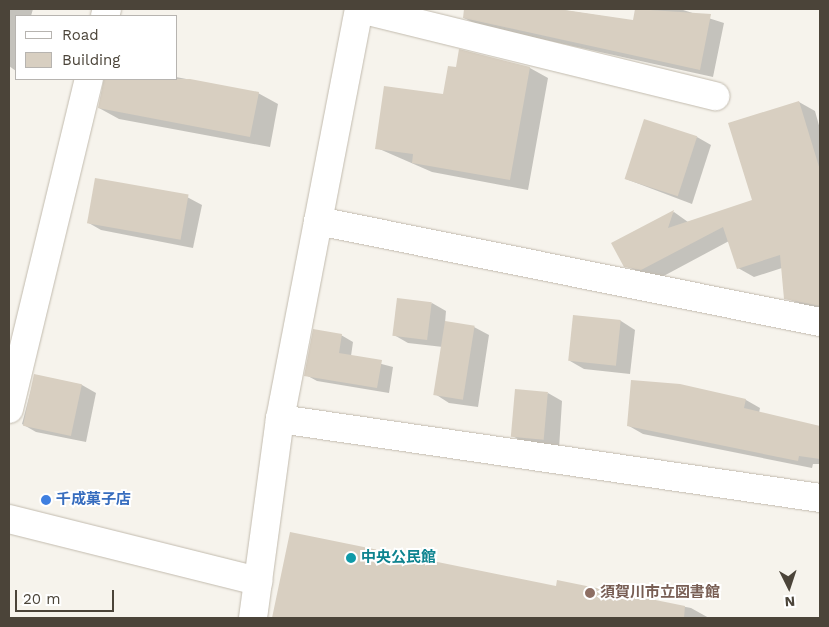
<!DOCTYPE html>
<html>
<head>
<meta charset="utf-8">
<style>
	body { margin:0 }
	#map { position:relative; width:829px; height:627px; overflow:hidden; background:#f6f3ec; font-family:"Work Sans","Noto Sans JP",sans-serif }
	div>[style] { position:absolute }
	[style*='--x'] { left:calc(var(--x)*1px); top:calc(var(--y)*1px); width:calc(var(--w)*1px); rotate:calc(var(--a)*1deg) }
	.shadow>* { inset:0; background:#0003 }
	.building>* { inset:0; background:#d8cfc1; transform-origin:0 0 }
	.roads { filter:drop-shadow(0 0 1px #c2bbae) drop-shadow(0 0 1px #c2bbae) }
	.street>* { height:28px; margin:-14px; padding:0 14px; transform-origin:14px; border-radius:14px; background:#fff }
	.dots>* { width:14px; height:14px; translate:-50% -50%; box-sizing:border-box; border:2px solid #fff; border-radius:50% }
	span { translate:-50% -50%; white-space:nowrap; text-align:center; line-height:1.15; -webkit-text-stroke:4px #fff; paint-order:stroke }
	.shop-label { font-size:15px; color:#366cbe; font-weight:700 }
	.left { translate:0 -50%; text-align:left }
	.culture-label { font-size:15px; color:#0d838f; font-weight:700 }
	.education-label { font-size:15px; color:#785e54; font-weight:700 }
	.frame { position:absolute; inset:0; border:10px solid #4b4439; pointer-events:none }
	.legend { position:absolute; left:15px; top:15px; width:162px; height:65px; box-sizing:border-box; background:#fff; border:1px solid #b7b4b0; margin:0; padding:6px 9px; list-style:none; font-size:15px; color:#4b4439 }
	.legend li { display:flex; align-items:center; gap:10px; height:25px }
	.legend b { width:25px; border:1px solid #b7b4b0 }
	.north { position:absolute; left:764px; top:562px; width:50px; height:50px; -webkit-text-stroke:4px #fff; paint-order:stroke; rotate:176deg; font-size:14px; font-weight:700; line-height:20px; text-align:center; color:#4b4439 }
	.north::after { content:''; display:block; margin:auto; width:18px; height:22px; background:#4b4439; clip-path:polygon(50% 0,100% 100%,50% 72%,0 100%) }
	.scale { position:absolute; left:15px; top:590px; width:99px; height:22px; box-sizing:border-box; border:2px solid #4b4439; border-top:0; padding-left:6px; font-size:15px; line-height:18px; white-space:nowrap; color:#4b4439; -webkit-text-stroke:4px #fff; paint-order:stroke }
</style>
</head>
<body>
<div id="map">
	<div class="shadow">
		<div style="clip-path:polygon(9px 9px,33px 9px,31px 16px,16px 16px,16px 71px,9px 66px)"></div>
		<div style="clip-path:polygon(466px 9px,556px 9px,634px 21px,636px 9px,680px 9px,724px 23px,713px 77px,478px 25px,464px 18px)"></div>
		<div style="clip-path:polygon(530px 68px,548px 78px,528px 190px,432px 172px,377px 148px,444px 96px,457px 69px)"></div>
		<div style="clip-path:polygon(176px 77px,258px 93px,278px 104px,270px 147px,119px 119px,99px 108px,104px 79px)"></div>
		<div style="clip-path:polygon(799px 102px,815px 111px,820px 129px,820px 311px,785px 298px,782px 268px,754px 277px,738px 268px,729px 241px,658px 279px,625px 266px,613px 243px,674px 212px,688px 222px,754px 201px)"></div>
		<div style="clip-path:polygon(697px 137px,711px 145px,692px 204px,626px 179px)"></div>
		<div style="clip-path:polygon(187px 197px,202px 205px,193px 248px,101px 230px,87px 222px)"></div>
		<div style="clip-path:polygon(432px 303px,446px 311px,445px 323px,474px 327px,489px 335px,478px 407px,449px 403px,435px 394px,443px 347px,408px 343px,394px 335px)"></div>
		<div style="clip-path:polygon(574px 317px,621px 321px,635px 330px,630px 374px,584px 369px,570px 361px)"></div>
		<div style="clip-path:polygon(341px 335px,353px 342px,351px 356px,393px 367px,389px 393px,317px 381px,306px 375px)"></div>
		<div style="clip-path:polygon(35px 375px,82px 385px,96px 393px,86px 442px,36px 432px,22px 424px)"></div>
		<div style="clip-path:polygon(680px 385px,746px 400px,760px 408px,759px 413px,820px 428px,820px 464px,813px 464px,812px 468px,643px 434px,629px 426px)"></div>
		<div style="clip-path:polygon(548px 393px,562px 401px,559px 449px,527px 445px,513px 436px)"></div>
		<div style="clip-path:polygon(291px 534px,557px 588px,558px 582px,691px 608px,709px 618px,273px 618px)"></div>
	</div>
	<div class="building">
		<div style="clip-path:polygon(464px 9px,558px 9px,633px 20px,635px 9px,711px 14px,700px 70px,463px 18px)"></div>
		<div style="clip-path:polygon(459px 49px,530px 67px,510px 180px,412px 163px,413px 154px,375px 149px,384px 86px,443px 94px,448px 66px,456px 67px)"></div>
		<div style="clip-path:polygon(104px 79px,190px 79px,259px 92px,250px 137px,98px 108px)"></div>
		<div style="clip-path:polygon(799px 101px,820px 170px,820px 306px,784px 299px,780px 255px,737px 269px,723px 227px,641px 270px,624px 267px,611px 243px,674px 210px,668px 228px,752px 200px,728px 123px)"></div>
		<div style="left:644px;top:119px;width:56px;height:63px;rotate:18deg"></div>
		<div style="left:95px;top:178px;width:95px;height:46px;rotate:10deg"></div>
		<div style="left:397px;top:298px;width:35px;height:38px;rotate:7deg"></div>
		<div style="left:573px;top:315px;width:48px;height:46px;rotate:6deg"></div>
		<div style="left:445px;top:321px;width:30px;height:75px;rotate:9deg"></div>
		<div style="clip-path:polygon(313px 329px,342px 334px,339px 353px,382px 360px,377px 388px,304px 376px)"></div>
		<div style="left:34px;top:374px;width:49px;height:53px;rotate:12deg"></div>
		<div style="clip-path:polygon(631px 380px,680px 384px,746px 399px,744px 408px,820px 426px,820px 459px,799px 456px,798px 461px,627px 426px)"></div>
		<div style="left:515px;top:389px;width:33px;height:48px;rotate:5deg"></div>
		<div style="clip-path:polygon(290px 532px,556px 586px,557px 580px,685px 606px,684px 618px,272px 618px)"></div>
	</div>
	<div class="roads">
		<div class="street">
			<div style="--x:360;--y:9;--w:366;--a:13.8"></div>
			<div style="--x:105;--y:16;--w:7;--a:-74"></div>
			<div style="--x:318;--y:221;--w:512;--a:11.38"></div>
			<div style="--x:9;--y:409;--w:340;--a:-76.4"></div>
			<div style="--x:280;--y:419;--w:546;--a:8.32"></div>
			<div style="--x:9;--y:519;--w:257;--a:14"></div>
			<div style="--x:253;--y:618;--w:201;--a:-82.3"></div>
			<div style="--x:280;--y:419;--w:418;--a:-79.1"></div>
		</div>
	</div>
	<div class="dots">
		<div style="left:46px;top:500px;background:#3f7fe0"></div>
		<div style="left:351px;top:558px;background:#0f9aa8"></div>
		<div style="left:590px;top:593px;background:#8d6e63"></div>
	</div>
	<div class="shop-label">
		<span class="left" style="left:56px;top:500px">千成菓子店</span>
	</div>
	<div class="culture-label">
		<span class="left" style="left:361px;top:558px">中央公民館</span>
	</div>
	<div class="education-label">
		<span class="left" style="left:600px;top:593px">須賀川市立図書館</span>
	</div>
	<div class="frame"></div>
	<ul class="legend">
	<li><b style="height:6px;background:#fff"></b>Road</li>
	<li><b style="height:14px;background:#d8cfc1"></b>Building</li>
	</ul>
	<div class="north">N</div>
	<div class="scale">20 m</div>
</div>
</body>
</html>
